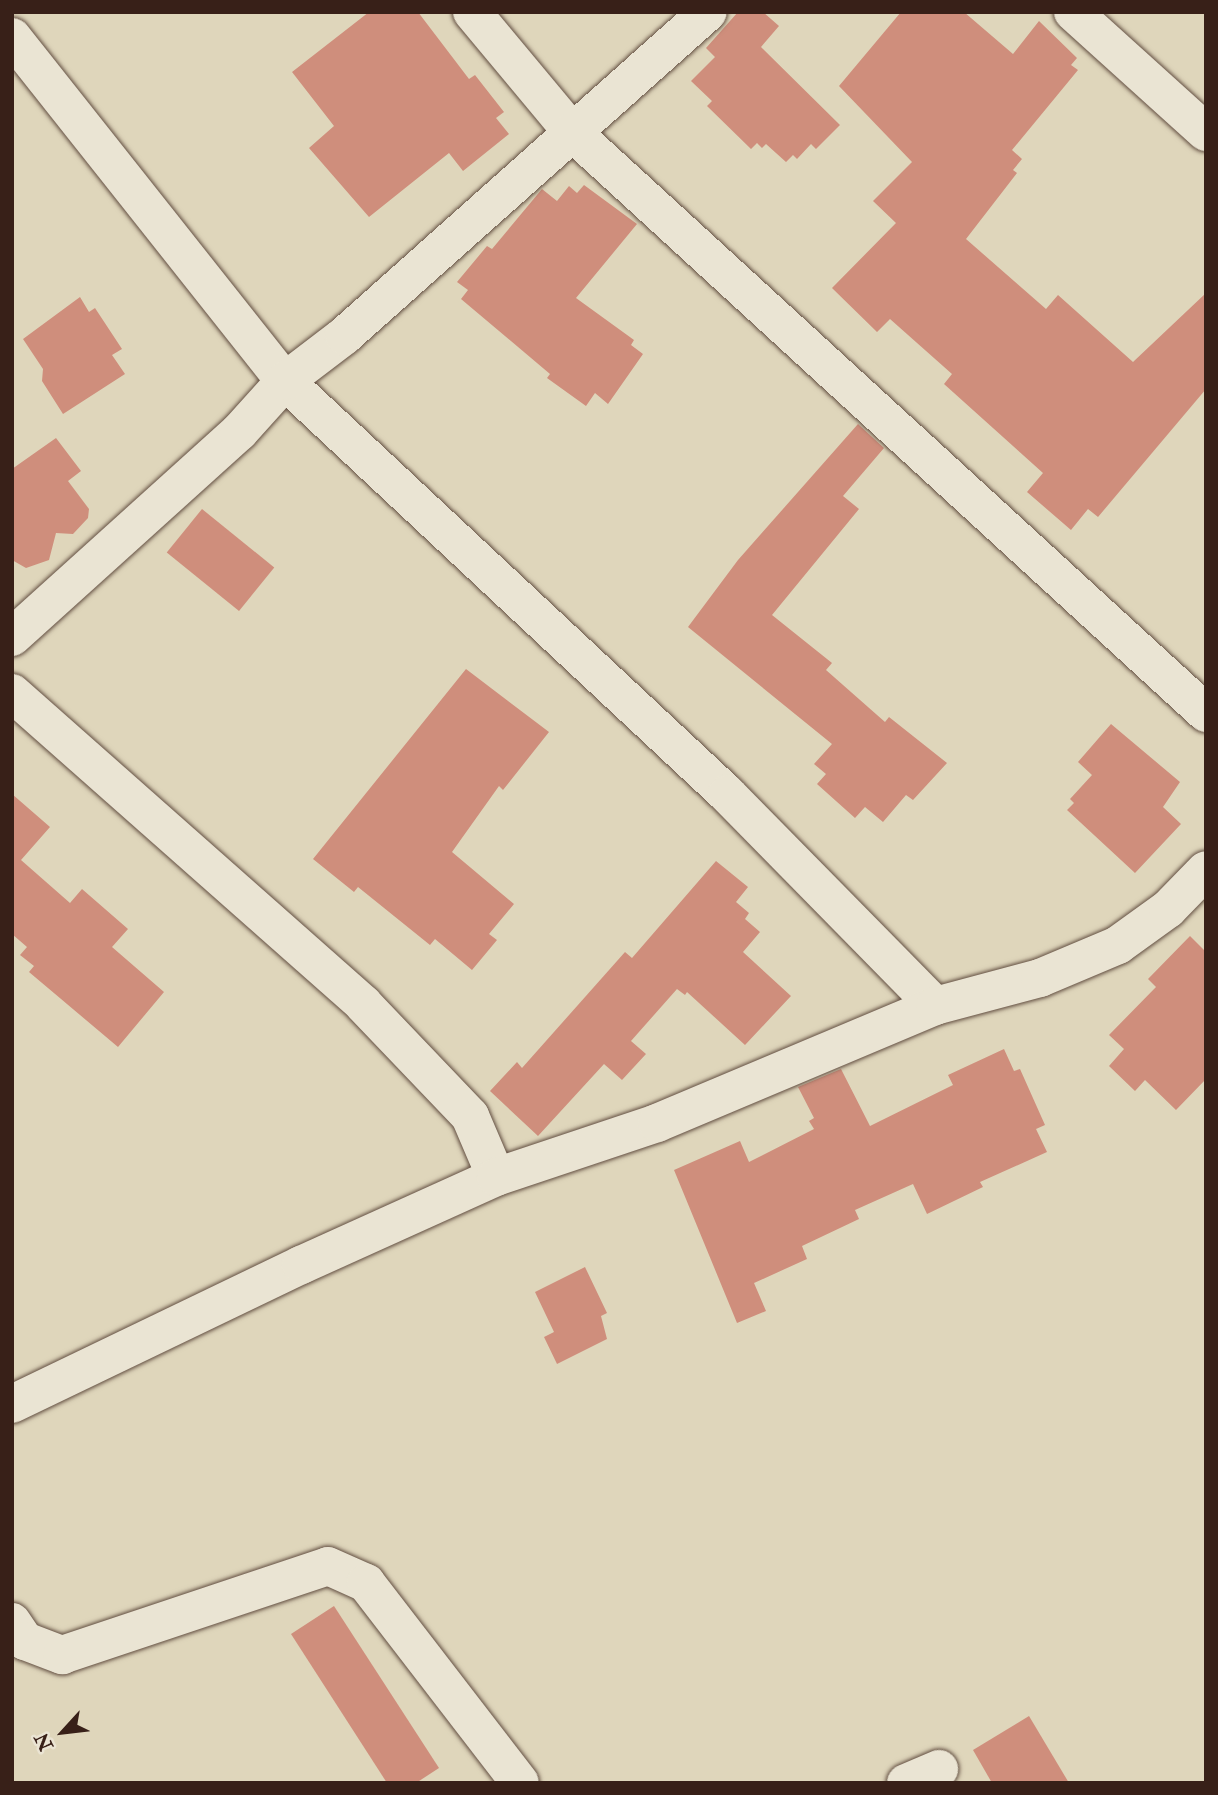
<!DOCTYPE html>
<html>
<head>
<meta charset="utf-8">
<style>
	body { margin:0 }
	#map { position:relative; width:1218px; height:1795px; overflow:hidden; background:#dfd6bb; font-family:"IM FELL Double Pica",serif }
	div>[style] { position:absolute }
	[style*='--x'] { left:calc(var(--x)*1px); top:calc(var(--y)*1px); width:calc(var(--w)*1px); rotate:calc(var(--a)*1deg) }
	.building>* { inset:0; background:#cf8e7c; transform-origin:0 0 }
	.roads { filter:drop-shadow(0 0 2px #624e41) drop-shadow(0 0 2px #624e41) }
	.minor>* { height:38px; margin:-19px; padding:0 19px; transform-origin:19px; border-radius:19px; background:#eae4d3 }
	span { translate:-50% -50%; white-space:nowrap; text-align:center; line-height:1.15; -webkit-text-stroke:7px #eae4d3; paint-order:stroke }
	.frame { position:absolute; inset:0; border:14px solid #382018; pointer-events:none }
	.north { position:absolute; left:28px; top:1697px; width:70px; height:70px; -webkit-text-stroke:5px #eae4d3; paint-order:stroke; rotate:243deg; font-size:19px; font-weight:700; line-height:28px; text-align:center; color:#382018 }
	.north::after { content:''; display:block; margin:auto; width:24px; height:32px; background:#382018; clip-path:polygon(50% 0,100% 100%,50% 72%,0 100%) }
</style>
</head>
<body>
<div id="map">
	<div class="building">
		<div style="clip-path:polygon(369px 12px,418px 12px,469px 79px,475px 75px,504px 112px,496px 118px,509px 134px,463px 171px,449px 153px,369px 217px,309px 148px,334px 126px,292px 72px)"></div>
		<div style="clip-path:polygon(738px 12px,763px 12px,779px 26px,761px 47px,840px 125px,816px 149px,811px 144px,797px 159px,793px 155px,786px 162px,766px 144px,762px 148px,757px 143px,751px 149px,707px 106px,712px 101px,691px 81px,715px 57px,706px 48px)"></div>
		<div style="clip-path:polygon(901px 12px,964px 12px,1013px 54px,1039px 21px,1077px 58px,1071px 65px,1078px 70px,1012px 150px,1022px 159px,1013px 170px,1017px 173px,966px 239px,1046px 309px,1058px 295px,1133px 362px,1206px 293px,1206px 389px,1098px 517px,1088px 509px,1071px 530px,1027px 492px,1043px 473px,944px 384px,952px 374px,890px 319px,877px 332px,832px 288px,896px 223px,873px 201px,912px 162px,839px 86px)"></div>
		<div style="clip-path:polygon(584px 185px,637px 224px,576px 298px,634px 340px,631px 345px,643px 354px,608px 404px,595px 393px,586px 406px,547px 378px,550px 374px,461px 299px,468px 290px,457px 282px,487px 246px,492px 249px,542px 189px,557px 201px,569px 186px,577px 193px)"></div>
		<div style="clip-path:polygon(80px 297px,89px 312px,95px 308px,122px 349px,112px 355px,125px 374px,63px 414px,42px 381px,43px 369px,23px 339px)"></div>
		<div style="clip-path:polygon(858px 424px,884px 448px,843px 496px,859px 509px,772px 615px,832px 663px,826px 670px,885px 722px,889px 717px,947px 763px,913px 800px,906px 795px,883px 822px,865px 807px,855px 818px,817px 784px,826px 774px,814px 764px,832px 744px,688px 627px,738px 560px)"></div>
		<div style="clip-path:polygon(56px 438px,81px 471px,68px 481px,89px 509px,88px 518px,73px 534px,56px 533px,49px 560px,26px 568px,12px 560px,12px 469px)"></div>
		<div style="left:202px;top:509px;width:93px;height:56px;rotate:39deg"></div>
		<div style="clip-path:polygon(466px 669px,549px 732px,503px 790px,499px 786px,452px 852px,514px 904px,489px 934px,497px 940px,472px 970px,435px 939px,430px 945px,358px 887px,354px 892px,313px 859px)"></div>
		<div style="clip-path:polygon(1111px 724px,1180px 782px,1163px 807px,1181px 824px,1135px 873px,1067px 810px,1074px 803px,1070px 799px,1092px 775px,1078px 762px)"></div>
		<div style="clip-path:polygon(12px 794px,50px 827px,21px 860px,70px 903px,82px 889px,128px 929px,112px 947px,164px 992px,118px 1047px,29px 972px,34px 966px,20px 955px,27px 947px,12px 934px)"></div>
		<div style="clip-path:polygon(716px 861px,748px 887px,736px 902px,749px 913px,745px 919px,760px 932px,743px 952px,791px 996px,745px 1045px,687px 992px,685px 995px,677px 989px,631px 1041px,646px 1054px,622px 1080px,604px 1064px,538px 1136px,490px 1091px,517px 1062px,522px 1068px,625px 952px,632px 958px)"></div>
		<div style="clip-path:polygon(1190px 936px,1206px 952px,1206px 1079px,1176px 1110px,1145px 1080px,1135px 1091px,1109px 1066px,1124px 1049px,1109px 1035px,1156px 987px,1148px 979px)"></div>
		<div style="clip-path:polygon(1004px 1049px,1014px 1071px,1020px 1069px,1045px 1125px,1036px 1129px,1047px 1152px,980px 1182px,983px 1187px,927px 1214px,913px 1184px,855px 1210px,859px 1219px,802px 1246px,807px 1259px,754px 1283px,766px 1311px,737px 1323px,674px 1170px,740px 1141px,749px 1162px,814px 1129px,809px 1121px,814px 1118px,798px 1087px,841px 1069px,870px 1126px,953px 1085px,948px 1075px)"></div>
		<div style="clip-path:polygon(585px 1267px,607px 1313px,601px 1316px,607px 1339px,557px 1364px,544px 1337px,554px 1332px,535px 1292px)"></div>
		<div style="clip-path:polygon(334px 1606px,439px 1768px,416px 1783px,387px 1783px,291px 1634px)"></div>
		<div style="clip-path:polygon(1029px 1716px,1069px 1783px,992px 1783px,973px 1750px)"></div>
	</div>
	<div class="roads">
		<div class="minor">
			<div style="--x:472;--y:12;--w:156;--a:50.2"></div>
			<div style="--x:572;--y:132;--w:860;--a:42.5"></div>
			<div style="--x:1073;--y:12;--w:179;--a:42.1"></div>
			<div style="--x:12;--y:37;--w:439;--a:51.6"></div>
			<div style="--x:285;--y:381;--w:605;--a:43.06"></div>
			<div style="--x:727;--y:794;--w:297;--a:45.5"></div>
			<div style="--x:12;--y:637;--w:306;--a:-42.1"></div>
			<div style="--x:239;--y:432;--w:69;--a:-48"></div>
			<div style="--x:285;--y:381;--w:74;--a:-37.3"></div>
			<div style="--x:344;--y:336;--w:487;--a:-41.7"></div>
			<div style="--x:12;--y:693;--w:469;--a:41.5"></div>
			<div style="--x:363;--y:1004;--w:155;--a:46.3"></div>
			<div style="--x:470;--y:1116;--w:66;--a:66.9"></div>
			<div style="--x:12;--y:1404;--w:321;--a:-25.7"></div>
			<div style="--x:301;--y:1265;--w:214;--a:-24.3"></div>
			<div style="--x:496;--y:1177;--w:170;--a:-18.5"></div>
			<div style="--x:657;--y:1123;--w:302;--a:-22.8"></div>
			<div style="--x:935;--y:1006;--w:109;--a:-14.9"></div>
			<div style="--x:1040;--y:978;--w:85;--a:-22.9"></div>
			<div style="--x:1118;--y:945;--w:62;--a:-35.8"></div>
			<div style="--x:1168;--y:909;--w:54;--a:-45.7"></div>
			<div style="--x:12;--y:1622;--w:23;--a:56"></div>
			<div style="--x:25;--y:1641;--w:40;--a:21"></div>
			<div style="--x:62;--y:1655;--w:280;--a:-18.5"></div>
			<div style="--x:328;--y:1566;--w:42;--a:24.1"></div>
			<div style="--x:366;--y:1583;--w:252;--a:52.4"></div>
			<div style="--x:906;--y:1783;--w:36;--a:-23"></div>
		</div>
	</div>
	<div class="frame"></div>
	<div class="north">N</div>
</div>
</body>
</html>
